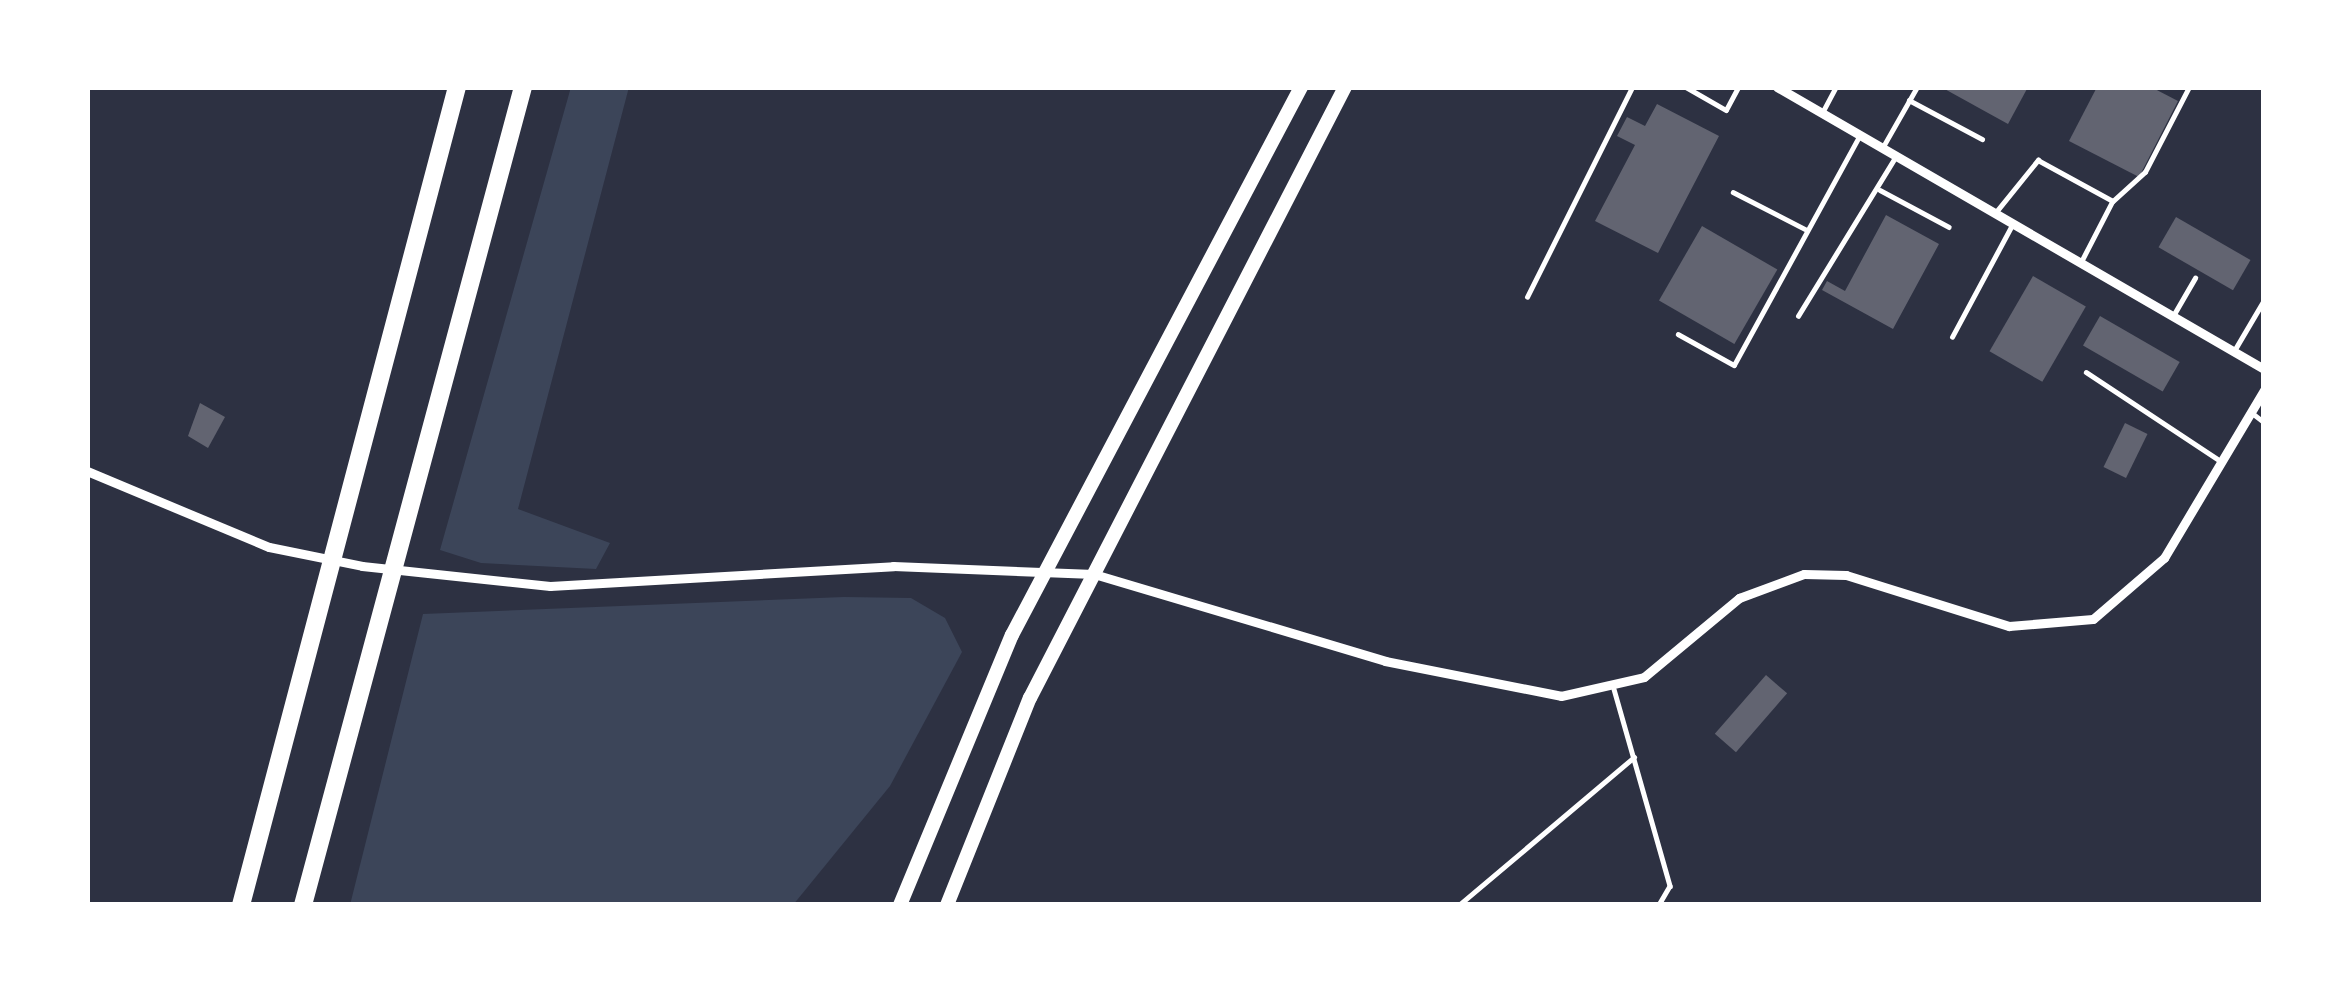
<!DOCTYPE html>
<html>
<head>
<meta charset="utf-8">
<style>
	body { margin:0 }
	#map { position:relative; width:2351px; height:992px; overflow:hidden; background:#2d3142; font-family:Figtree,sans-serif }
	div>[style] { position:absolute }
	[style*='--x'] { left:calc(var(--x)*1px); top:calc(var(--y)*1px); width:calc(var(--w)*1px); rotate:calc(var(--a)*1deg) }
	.green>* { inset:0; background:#3c4559 }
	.building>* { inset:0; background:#626471; transform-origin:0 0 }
	.service>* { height:4.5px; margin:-2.25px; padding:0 2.25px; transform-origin:2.25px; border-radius:2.25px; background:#fff }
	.minor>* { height:9px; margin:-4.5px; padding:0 4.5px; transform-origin:4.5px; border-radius:4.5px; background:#fff }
	.secondary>* { height:14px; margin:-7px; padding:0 7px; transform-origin:7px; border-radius:7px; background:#fff }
	.motorway>* { height:18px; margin:-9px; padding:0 9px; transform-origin:9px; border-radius:9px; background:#fff }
	span { translate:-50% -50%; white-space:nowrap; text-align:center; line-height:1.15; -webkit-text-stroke:9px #fff; paint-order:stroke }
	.frame { position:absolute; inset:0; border:90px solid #fff; pointer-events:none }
</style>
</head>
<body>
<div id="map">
	<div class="green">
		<div style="clip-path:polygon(571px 87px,629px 87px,518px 509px,610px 543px,596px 569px,481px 563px,440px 550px)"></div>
		<div style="clip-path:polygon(844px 597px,911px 598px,945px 618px,962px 652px,890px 786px,793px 905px,350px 905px,423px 614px)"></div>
	</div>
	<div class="building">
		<div style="clip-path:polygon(1941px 87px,2028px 87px,2008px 124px)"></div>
		<div style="clip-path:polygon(2097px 87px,2151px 87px,2178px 101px,2139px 177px,2069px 141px)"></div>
		<div style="clip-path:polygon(1657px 104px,1719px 136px,1658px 253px,1595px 221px,1635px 145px,1617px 136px,1627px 117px,1645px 126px)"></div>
		<div style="clip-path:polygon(1886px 215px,1939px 244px,1893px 329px,1822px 290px,1827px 281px,1845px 291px)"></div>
		<div style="left:2176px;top:217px;width:86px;height:35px;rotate:30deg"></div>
		<div style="left:1702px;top:226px;width:87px;height:86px;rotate:30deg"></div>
		<div style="left:2033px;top:276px;width:61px;height:87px;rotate:30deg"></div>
		<div style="left:2100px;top:316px;width:92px;height:34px;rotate:30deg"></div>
		<div style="clip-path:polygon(200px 403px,225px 417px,208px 448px,188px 436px)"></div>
		<div style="left:2125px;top:423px;width:25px;height:49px;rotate:26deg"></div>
		<div style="left:1766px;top:675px;width:28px;height:78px;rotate:41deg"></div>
	</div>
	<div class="service">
		<div style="--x:1686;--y:87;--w:46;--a:29.9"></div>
		<div style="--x:1726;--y:110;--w:26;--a:-62"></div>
		<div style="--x:1909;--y:100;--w:83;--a:28.1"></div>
		<div style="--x:1822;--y:113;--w:30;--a:-62"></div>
		<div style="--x:1884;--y:145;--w:67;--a:-60.4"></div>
		<div style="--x:1880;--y:190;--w:78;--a:28.2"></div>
		<div style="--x:1733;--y:192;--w:83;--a:27.2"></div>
		<div style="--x:2113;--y:201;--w:43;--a:-42.2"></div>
		<div style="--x:2145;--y:172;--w:96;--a:-62.6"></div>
		<div style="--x:1996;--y:212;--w:67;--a:-51.1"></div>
		<div style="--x:2038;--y:160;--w:85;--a:28.7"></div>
		<div style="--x:2113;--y:201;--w:70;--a:117.3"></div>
		<div style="--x:1527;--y:297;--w:235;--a:-63.4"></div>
		<div style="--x:1798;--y:316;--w:188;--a:-58.5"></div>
		<div style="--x:2173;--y:316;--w:44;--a:-59.9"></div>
		<div style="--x:1678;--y:334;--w:64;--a:29"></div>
		<div style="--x:1734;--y:365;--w:262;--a:-61.3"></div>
		<div style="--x:1952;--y:337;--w:129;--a:-61.8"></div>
		<div style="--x:2234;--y:351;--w:59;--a:-59.5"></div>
		<div style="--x:2086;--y:372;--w:163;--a:33.5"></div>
		<div style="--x:2251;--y:412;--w:16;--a:38"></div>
		<div style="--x:2264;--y:480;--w:42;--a:90"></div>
		<div style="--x:1614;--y:689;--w:205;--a:74.1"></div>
		<div style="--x:1670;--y:886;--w:22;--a:120"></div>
		<div style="--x:1459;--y:905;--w:229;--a:-40.2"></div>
	</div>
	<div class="minor">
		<div style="--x:1777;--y:87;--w:563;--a:30.07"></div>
		<div style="--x:87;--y:471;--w:197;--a:22.7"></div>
		<div style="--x:269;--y:547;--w:95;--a:11.5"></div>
		<div style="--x:362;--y:566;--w:189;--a:6.1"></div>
		<div style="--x:550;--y:586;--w:344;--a:-3.3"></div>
		<div style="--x:893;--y:566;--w:201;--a:2.3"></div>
		<div style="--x:1094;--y:574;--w:304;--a:16.6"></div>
		<div style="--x:1385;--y:661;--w:179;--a:11.2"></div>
		<div style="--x:1561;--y:696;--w:85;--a:-12.9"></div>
		<div style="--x:1644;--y:677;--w:124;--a:-39.7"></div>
		<div style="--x:1739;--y:598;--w:69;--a:-20.3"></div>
		<div style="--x:1804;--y:574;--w:42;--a:1.4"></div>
		<div style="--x:1846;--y:575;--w:171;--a:17.4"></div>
		<div style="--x:2009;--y:626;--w:84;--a:-4.8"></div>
		<div style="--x:2093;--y:619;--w:94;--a:-40.7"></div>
		<div style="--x:2164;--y:558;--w:196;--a:-59.2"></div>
	</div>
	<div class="secondary">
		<div style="--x:900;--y:905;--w:292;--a:-67.5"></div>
		<div style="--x:1012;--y:635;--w:620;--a:-62.19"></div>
		<div style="--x:947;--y:905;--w:223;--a:-68.2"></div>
		<div style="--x:1030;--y:698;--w:687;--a:-62.73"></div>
	</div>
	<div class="motorway">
		<div style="--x:241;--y:905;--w:846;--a:-75.21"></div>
		<div style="--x:303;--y:905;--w:847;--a:-74.95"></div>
	</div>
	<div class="frame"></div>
</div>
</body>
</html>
